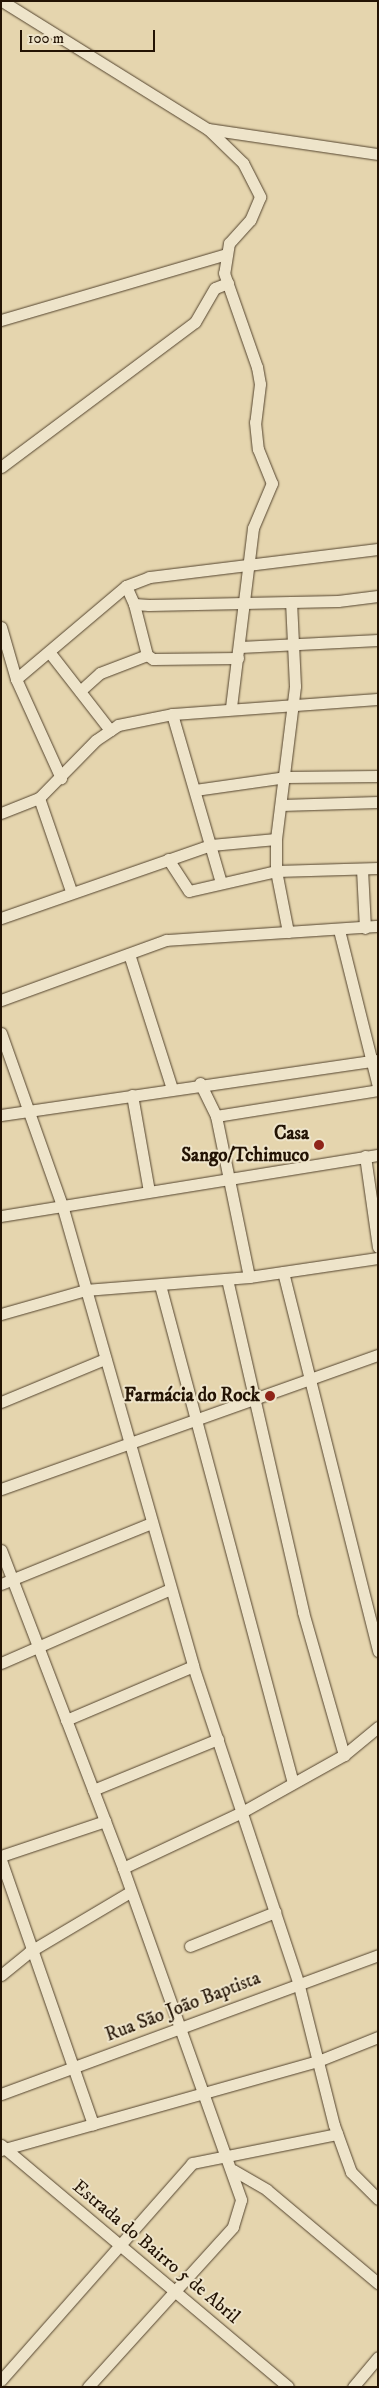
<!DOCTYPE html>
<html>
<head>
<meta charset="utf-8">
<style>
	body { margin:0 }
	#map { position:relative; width:379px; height:2388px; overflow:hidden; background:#e5d5ae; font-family:"IM FELL DW Pica",serif }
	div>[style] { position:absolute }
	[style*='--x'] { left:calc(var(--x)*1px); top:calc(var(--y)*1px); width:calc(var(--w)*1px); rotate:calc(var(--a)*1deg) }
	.roads { filter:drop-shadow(0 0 1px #54442e) drop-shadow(0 0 1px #54442e) }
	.minor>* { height:11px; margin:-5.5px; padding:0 5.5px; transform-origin:5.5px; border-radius:5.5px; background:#eee4ca }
	.dots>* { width:14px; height:14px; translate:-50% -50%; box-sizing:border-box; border:2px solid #eee4ca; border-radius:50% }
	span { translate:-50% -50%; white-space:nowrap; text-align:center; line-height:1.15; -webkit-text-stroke:4px #eee4ca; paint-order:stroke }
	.poi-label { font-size:19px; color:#231304; font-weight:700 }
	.right { translate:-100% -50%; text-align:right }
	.street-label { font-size:19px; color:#231304 }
	.frame { position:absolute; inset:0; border:2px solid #231304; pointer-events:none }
	.scale { position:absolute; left:20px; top:30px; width:135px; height:22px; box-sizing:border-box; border:2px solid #231304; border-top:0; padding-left:6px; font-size:15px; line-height:18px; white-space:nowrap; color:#231304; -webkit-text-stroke:4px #eee4ca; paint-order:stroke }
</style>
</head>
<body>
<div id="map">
	<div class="roads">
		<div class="minor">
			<div style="--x:2;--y:1;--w:243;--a:31.9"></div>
			<div style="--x:208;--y:129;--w:172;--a:8.4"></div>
			<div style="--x:208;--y:129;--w:49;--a:44.2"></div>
			<div style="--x:243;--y:163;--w:38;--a:63"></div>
			<div style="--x:260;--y:197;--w:25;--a:113"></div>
			<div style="--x:250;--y:220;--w:31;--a:132"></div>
			<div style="--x:229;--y:243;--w:30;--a:99"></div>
			<div style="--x:224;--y:273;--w:100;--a:70.7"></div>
			<div style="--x:257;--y:367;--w:17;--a:80"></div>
			<div style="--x:260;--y:384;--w:38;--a:97"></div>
			<div style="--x:255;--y:422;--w:27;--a:84"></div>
			<div style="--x:258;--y:449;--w:37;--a:68"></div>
			<div style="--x:272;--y:483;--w:49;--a:112.9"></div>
			<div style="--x:253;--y:528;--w:181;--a:97"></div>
			<div style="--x:1;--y:320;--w:235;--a:-16.3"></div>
			<div style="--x:1;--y:467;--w:242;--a:-36.8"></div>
			<div style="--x:195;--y:322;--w:39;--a:-60"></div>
			<div style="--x:215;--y:288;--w:14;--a:-21"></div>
			<div style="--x:126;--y:586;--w:20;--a:66"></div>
			<div style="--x:134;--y:604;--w:15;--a:4"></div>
			<div style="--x:149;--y:605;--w:189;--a:-1.2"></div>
			<div style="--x:338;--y:601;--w:40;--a:-7.1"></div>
			<div style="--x:134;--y:604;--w:53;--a:75.7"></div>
			<div style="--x:147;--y:655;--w:7;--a:34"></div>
			<div style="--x:153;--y:659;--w:85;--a:-0.7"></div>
			<div style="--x:1;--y:627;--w:54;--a:73.9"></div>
			<div style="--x:16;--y:679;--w:109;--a:65.6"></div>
			<div style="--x:240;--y:647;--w:138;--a:-2.9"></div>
			<div style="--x:50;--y:653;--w:98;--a:52.1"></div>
			<div style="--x:16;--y:679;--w:144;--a:-40.2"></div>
			<div style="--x:126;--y:586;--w:25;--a:-21"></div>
			<div style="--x:149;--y:577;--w:231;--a:-7"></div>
			<div style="--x:80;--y:691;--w:27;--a:-42"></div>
			<div style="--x:100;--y:673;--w:50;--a:-21"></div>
			<div style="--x:172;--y:714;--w:176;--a:73.8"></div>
			<div style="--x:195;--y:790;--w:92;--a:-8.1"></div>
			<div style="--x:286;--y:777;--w:92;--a:-0.6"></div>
			<div style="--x:39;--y:798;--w:98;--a:71"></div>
			<div style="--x:281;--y:805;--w:97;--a:-1.8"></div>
			<div style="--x:1;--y:813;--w:41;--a:-21.5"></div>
			<div style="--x:39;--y:798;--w:81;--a:-45.5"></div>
			<div style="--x:96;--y:740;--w:27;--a:-34"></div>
			<div style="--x:118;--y:725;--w:55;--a:-11.5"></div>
			<div style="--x:172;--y:714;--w:207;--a:-4.2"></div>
			<div style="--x:168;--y:859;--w:38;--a:57"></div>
			<div style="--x:189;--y:891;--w:89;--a:-12.9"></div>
			<div style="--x:276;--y:871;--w:102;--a:-1.7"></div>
			<div style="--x:362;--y:869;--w:59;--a:87.1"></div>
			<div style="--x:1;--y:918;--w:222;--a:-19.2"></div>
			<div style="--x:211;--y:845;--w:65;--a:-5.3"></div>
			<div style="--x:339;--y:930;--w:161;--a:76"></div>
			<div style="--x:288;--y:932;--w:62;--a:-101.1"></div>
			<div style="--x:276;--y:871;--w:32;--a:-90"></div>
			<div style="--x:276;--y:839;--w:154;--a:-82.9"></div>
			<div style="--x:295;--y:686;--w:84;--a:-92.7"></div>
			<div style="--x:129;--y:954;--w:142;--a:72.3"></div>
			<div style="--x:1;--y:1000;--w:176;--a:-20"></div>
			<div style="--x:166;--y:940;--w:212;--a:-3.8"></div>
			<div style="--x:1;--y:1033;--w:182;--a:70.5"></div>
			<div style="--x:62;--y:1205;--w:479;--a:74.1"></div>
			<div style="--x:193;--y:1666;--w:333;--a:71.6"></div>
			<div style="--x:298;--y:1982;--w:147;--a:75.9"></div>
			<div style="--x:334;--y:2125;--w:50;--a:70.1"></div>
			<div style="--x:351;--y:2172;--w:38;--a:45"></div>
			<div style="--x:200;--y:1083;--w:37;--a:64"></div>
			<div style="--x:216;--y:1116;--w:164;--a:78.4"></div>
			<div style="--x:132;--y:1095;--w:97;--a:80"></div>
			<div style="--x:1;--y:1115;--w:381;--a:-8.3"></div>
			<div style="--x:216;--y:1116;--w:164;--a:-9.1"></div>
			<div style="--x:365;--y:1156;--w:92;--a:81.9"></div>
			<div style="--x:1;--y:1216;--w:382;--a:-9.2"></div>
			<div style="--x:283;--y:1272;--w:391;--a:75.9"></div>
			<div style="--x:227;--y:1279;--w:342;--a:77.1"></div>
			<div style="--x:303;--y:1612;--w:149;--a:74"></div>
			<div style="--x:160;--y:1285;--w:515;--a:75.05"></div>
			<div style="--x:1;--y:1314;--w:87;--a:-15.9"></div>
			<div style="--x:85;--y:1290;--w:165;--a:-4.5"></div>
			<div style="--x:249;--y:1277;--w:130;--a:-8.4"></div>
			<div style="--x:1;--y:1402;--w:113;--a:-22.5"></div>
			<div style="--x:1;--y:1489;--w:400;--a:-19.6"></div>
			<div style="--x:1;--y:1550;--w:341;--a:69"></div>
			<div style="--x:123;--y:1868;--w:352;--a:70.4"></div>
			<div style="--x:241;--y:2200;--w:28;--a:107"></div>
			<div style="--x:233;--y:2227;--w:216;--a:132.2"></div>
			<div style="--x:1;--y:1584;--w:162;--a:-22.1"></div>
			<div style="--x:1;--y:1663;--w:184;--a:-23.6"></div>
			<div style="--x:66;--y:1720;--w:138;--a:-23"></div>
			<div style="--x:93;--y:1790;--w:135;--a:-22.2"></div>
			<div style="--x:1;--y:1856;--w:110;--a:-18.6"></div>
			<div style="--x:1;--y:1860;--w:280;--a:70.8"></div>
			<div style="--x:123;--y:1868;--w:132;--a:-25.2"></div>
			<div style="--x:242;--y:1812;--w:117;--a:-29.2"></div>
			<div style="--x:344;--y:1755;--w:44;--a:-39.5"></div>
			<div style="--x:190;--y:1946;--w:92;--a:-21.8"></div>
			<div style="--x:1;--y:1975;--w:36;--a:-39"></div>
			<div style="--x:29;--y:1952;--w:117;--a:-30.7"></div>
			<div style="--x:1;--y:2094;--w:402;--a:-20.2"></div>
			<div style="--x:1;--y:2145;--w:375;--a:40.1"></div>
			<div style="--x:1;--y:2150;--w:329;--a:-15.7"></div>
			<div style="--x:318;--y:2061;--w:65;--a:-21.8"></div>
			<div style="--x:233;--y:2170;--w:39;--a:30"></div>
			<div style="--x:267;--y:2190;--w:145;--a:40"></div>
			<div style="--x:1;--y:2380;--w:289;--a:-48.6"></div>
			<div style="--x:192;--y:2163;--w:148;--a:-11.3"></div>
			<div style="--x:353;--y:2387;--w:39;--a:-50"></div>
		</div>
	</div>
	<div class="dots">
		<div style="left:319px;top:1145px;background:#8f2418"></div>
		<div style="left:270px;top:1396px;background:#8f2418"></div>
	</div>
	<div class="poi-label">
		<span class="right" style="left:309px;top:1145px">Casa<br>Sango/Tchimuco</span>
		<span class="right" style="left:260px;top:1396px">Farmácia do Rock</span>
	</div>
	<div class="street-label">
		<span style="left:183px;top:2007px;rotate:-21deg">Rua São João Baptista</span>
		<span style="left:156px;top:2252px;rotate:40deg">Estrada do Bairro 5 de Abril</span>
	</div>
	<div class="frame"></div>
	<div class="scale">100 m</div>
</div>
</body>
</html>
